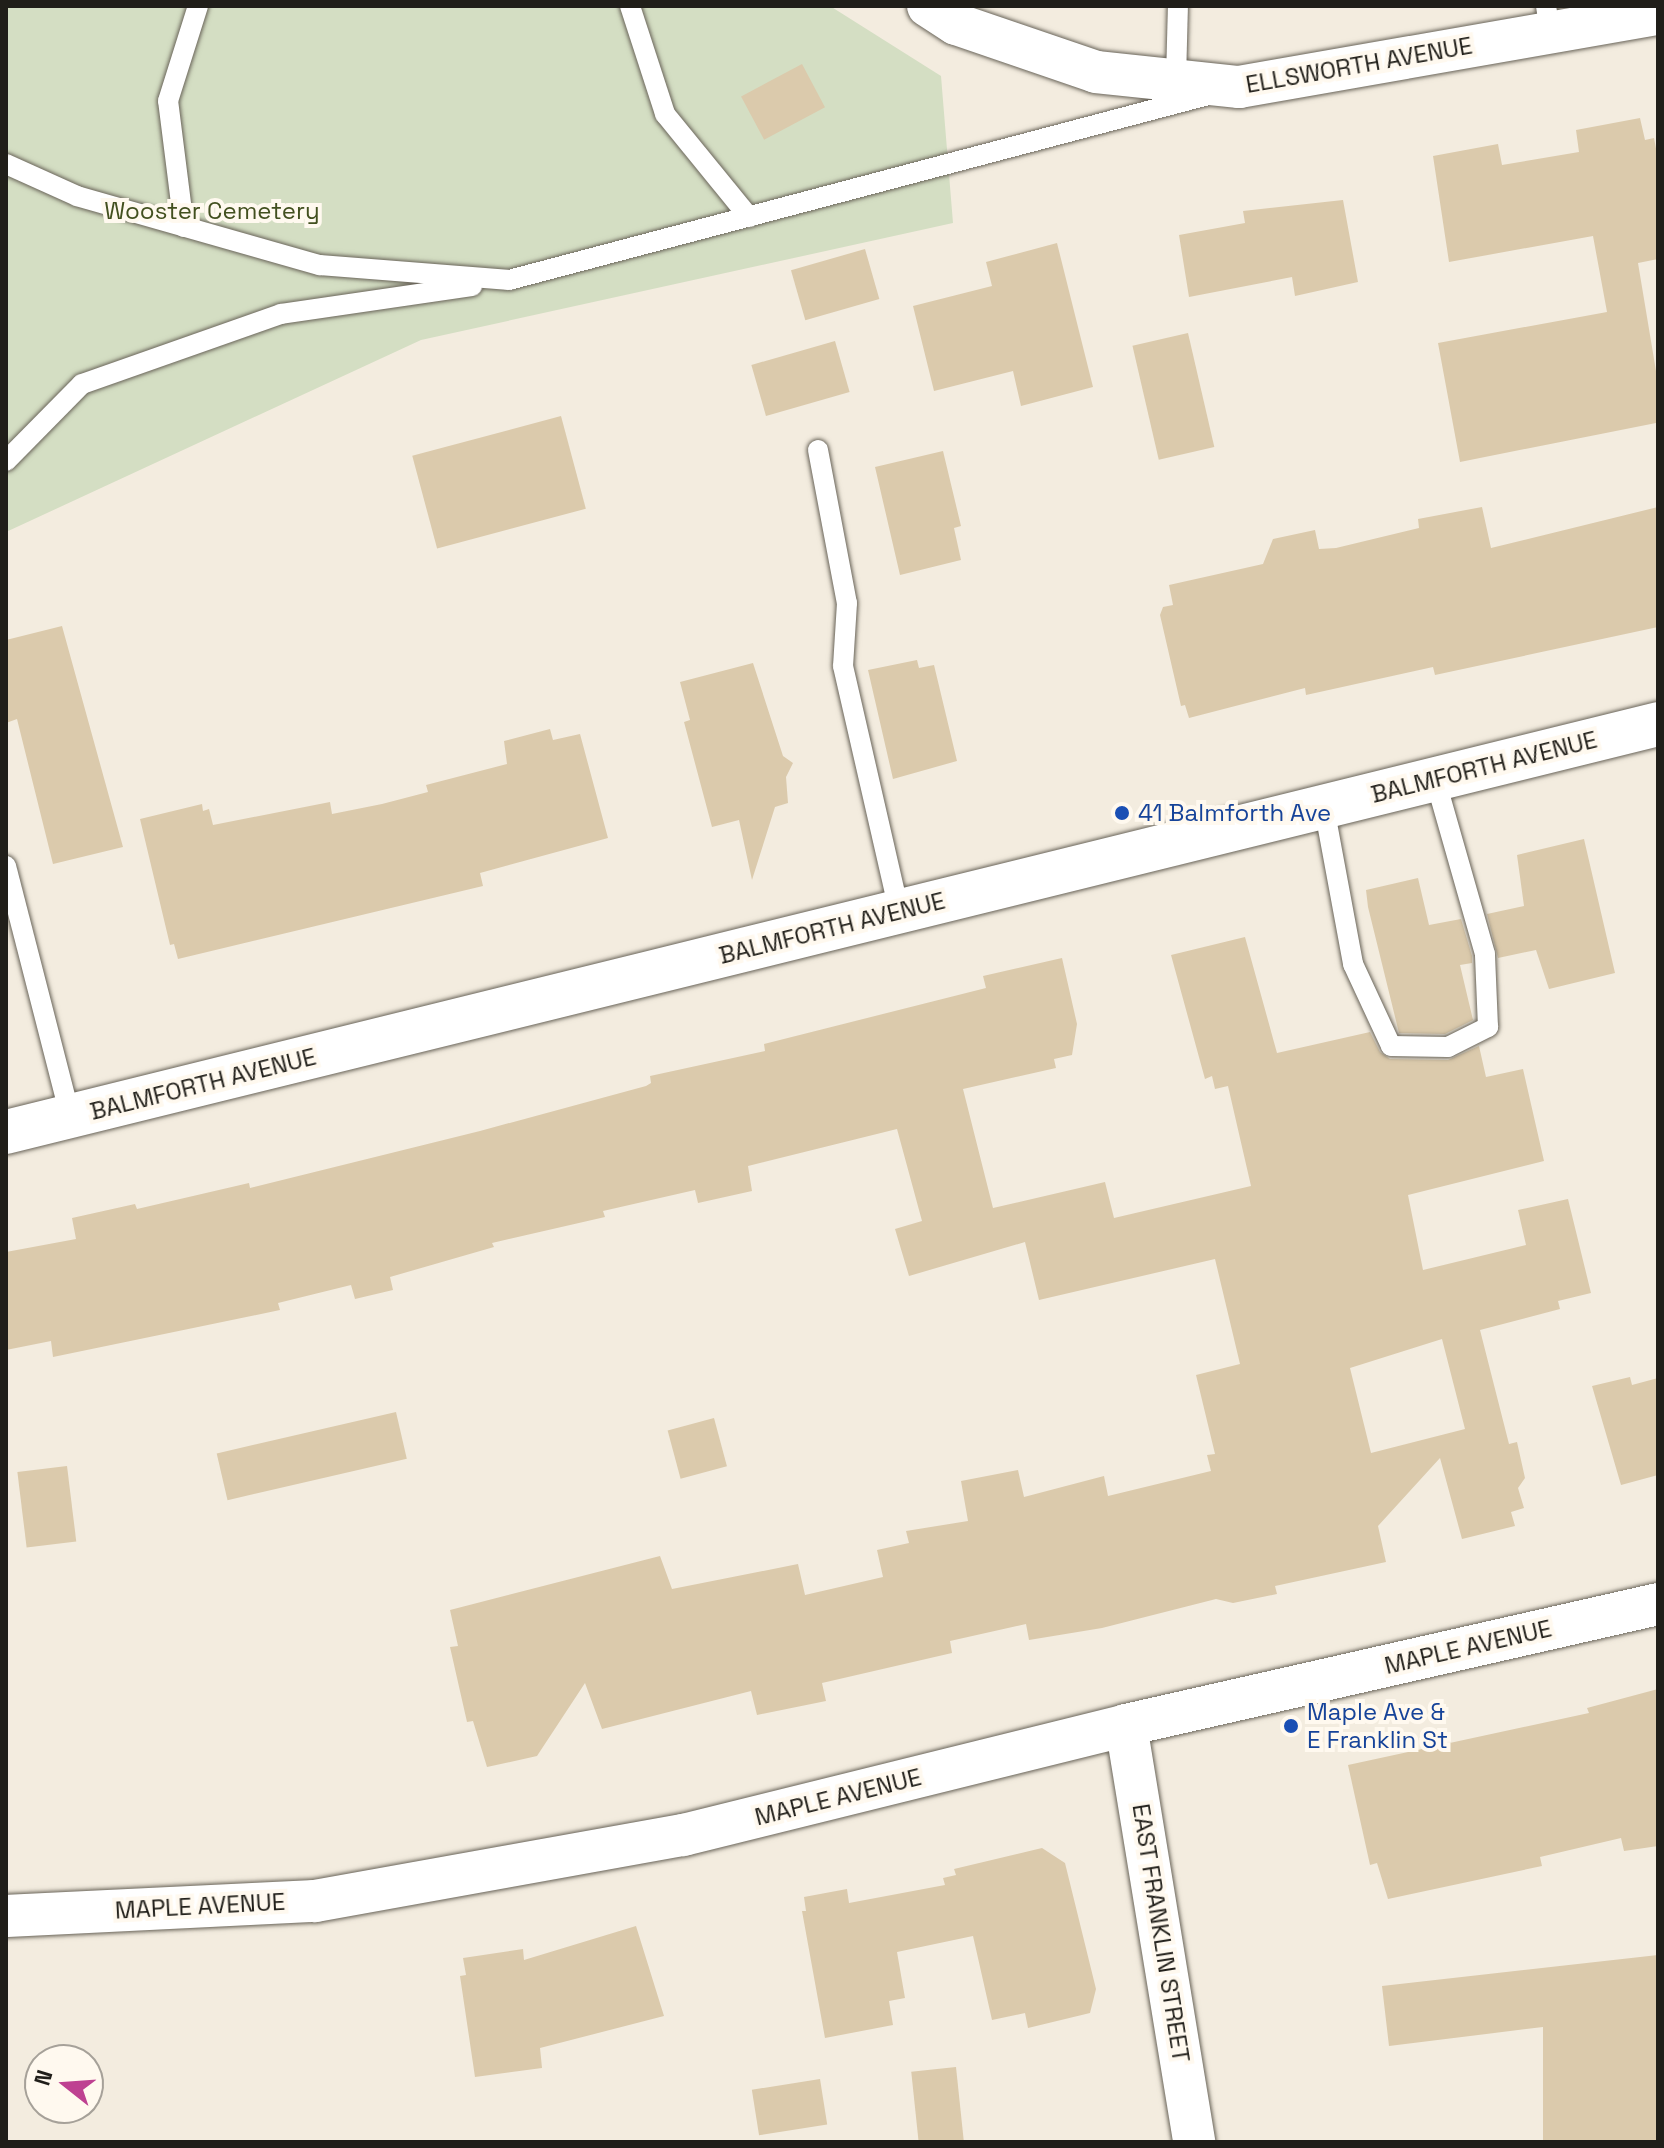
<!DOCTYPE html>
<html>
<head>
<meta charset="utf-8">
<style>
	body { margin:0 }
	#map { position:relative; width:1664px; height:2148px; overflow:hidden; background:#f3ecdf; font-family:"Space Grotesk",sans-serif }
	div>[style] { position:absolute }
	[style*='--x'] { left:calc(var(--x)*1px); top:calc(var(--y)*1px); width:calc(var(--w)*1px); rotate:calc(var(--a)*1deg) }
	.green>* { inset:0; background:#d4dec3 }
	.building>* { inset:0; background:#dbcaac; transform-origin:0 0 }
	.roads { filter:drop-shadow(0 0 2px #696459) drop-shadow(0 0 2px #696459) }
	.service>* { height:20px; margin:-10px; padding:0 10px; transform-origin:10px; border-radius:10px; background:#fff }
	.minor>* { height:42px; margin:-21px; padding:0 21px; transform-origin:21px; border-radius:21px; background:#fff }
	.tertiary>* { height:44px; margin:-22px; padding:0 22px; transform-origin:22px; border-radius:22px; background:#fff }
	.dots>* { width:22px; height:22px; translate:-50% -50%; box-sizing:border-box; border:4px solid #fff9ef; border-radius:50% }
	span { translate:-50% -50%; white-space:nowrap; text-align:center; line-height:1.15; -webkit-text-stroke:8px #fff9ef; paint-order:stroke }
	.street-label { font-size:24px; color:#201e19 }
	.park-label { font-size:24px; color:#42501f }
	.transit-label { font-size:24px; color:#164399 }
	.left { translate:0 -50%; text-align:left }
	.frame { position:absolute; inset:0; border:8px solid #201e19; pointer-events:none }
	.north { position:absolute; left:24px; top:2044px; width:80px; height:80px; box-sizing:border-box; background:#fff9ef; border:2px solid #a6a199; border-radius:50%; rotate:287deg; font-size:22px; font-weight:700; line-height:32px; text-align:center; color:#201e19 }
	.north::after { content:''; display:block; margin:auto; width:28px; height:36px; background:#be4191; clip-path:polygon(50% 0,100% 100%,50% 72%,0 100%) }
</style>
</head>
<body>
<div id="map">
	<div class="green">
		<div style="clip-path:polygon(6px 6px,830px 6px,941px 76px,953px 223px,421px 340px,6px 532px)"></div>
	</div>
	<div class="building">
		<div style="left:802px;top:64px;width:49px;height:69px;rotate:62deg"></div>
		<div style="clip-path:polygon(1640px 118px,1645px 140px,1654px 138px,1658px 159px,1658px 259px,1638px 263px,1658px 383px,1656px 423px,1460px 462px,1438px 343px,1607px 312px,1593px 236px,1449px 262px,1433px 156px,1498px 144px,1502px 165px,1579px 152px,1576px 130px)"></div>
		<div style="clip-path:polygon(1343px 200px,1358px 282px,1295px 296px,1292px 277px,1189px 297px,1179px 235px,1245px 223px,1243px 211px)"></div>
		<div style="clip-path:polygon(1057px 243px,1093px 387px,1021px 406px,1013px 371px,934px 391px,913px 306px,992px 286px,986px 262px)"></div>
		<div style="left:865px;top:249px;width:52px;height:77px;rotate:74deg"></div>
		<div style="left:1188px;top:333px;width:117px;height:57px;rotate:77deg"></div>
		<div style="left:835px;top:341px;width:53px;height:87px;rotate:74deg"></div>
		<div style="left:561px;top:416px;width:96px;height:154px;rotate:75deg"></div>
		<div style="clip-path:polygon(943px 451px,961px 526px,954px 528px,961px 560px,900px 575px,875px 467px)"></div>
		<div style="clip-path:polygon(1482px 507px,1491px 548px,1658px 507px,1658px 627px,1435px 675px,1433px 667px,1306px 695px,1305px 688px,1189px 718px,1185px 705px,1181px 706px,1160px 615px,1163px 607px,1173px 605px,1169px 585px,1263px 564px,1273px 539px,1315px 530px,1319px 549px,1336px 548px,1419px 528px,1418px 519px)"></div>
		<div style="clip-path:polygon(62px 626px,123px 847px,53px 864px,17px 719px,6px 723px,6px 640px)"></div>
		<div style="clip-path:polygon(917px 660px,919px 668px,934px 665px,957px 761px,893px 779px,868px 670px)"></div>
		<div style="clip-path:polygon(753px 663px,783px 756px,793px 763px,786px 777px,788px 803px,775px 807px,752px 880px,739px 820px,712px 827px,684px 722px,690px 720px,680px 682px)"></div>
		<div style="clip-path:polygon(550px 729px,553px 740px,580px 734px,608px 838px,480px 873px,483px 886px,178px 959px,174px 944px,170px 945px,140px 819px,202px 804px,203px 811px,209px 809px,213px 825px,330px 802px,332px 814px,382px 804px,428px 792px,426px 785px,507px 764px,504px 741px)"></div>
		<div style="clip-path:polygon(1584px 839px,1615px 973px,1549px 989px,1536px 950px,1498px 958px,1487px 914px,1524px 906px,1517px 855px)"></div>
		<div style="clip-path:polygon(1418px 878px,1429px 925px,1461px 919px,1472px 956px,1472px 963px,1460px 965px,1473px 1020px,1445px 1034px,1399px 1033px,1368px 907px,1366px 890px)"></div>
		<div style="clip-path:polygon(evenodd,1245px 937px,1277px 1053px,1370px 1032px,1380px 1052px,1390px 1059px,1448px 1060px,1479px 1046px,1486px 1077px,1523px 1069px,1544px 1161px,1408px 1195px,1423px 1270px,1526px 1245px,1518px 1210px,1568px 1199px,1591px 1293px,1558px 1301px,1560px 1309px,1480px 1330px,1509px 1444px,1517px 1442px,1525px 1478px,1518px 1488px,1524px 1508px,1511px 1512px,1515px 1526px,1462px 1539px,1440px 1458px,1378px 1526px,1386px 1562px,1275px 1586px,1277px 1594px,1233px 1603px,1216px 1599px,1102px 1628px,1029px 1640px,1026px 1624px,950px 1641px,952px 1653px,822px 1683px,826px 1701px,757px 1715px,751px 1691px,602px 1729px,585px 1683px,537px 1756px,487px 1767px,473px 1721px,467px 1722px,450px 1647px,458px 1646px,450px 1610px,660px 1556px,672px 1589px,798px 1564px,805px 1595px,883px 1577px,877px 1550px,909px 1543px,906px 1531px,968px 1521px,961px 1481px,1018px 1470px,1024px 1497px,1104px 1476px,1108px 1496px,1211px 1471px,1207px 1455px,1215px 1454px,1196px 1375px,1240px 1364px,1215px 1259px,1039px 1300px,1025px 1242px,909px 1276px,895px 1229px,922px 1221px,897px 1129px,748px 1166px,752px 1191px,698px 1203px,695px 1190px,603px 1211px,605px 1217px,492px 1243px,494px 1247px,390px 1277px,393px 1290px,355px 1299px,351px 1285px,278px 1303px,280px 1310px,53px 1357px,51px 1341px,6px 1350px,6px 1252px,76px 1239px,72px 1218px,135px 1204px,137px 1209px,249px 1183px,250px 1188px,480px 1131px,646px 1086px,651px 1083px,650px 1076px,765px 1051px,764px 1044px,986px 988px,983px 976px,1062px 958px,1077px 1024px,1072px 1055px,1054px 1059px,1056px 1068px,963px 1089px,993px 1208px,1105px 1182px,1114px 1218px,1251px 1186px,1228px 1086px,1215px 1089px,1212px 1076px,1205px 1079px,1171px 955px,1245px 937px,1442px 1339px,1465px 1429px,1371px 1453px,1350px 1368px,1442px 1339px)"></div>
		<div style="clip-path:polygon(1630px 1377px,1632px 1385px,1658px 1378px,1658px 1475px,1621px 1485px,1592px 1386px)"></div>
		<div style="left:396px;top:1412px;width:48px;height:184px;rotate:77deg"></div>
		<div style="left:714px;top:1418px;width:50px;height:48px;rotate:75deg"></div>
		<div style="left:67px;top:1466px;width:76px;height:50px;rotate:83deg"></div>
		<div style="clip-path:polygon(1658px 1689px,1658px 1846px,1624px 1851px,1621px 1838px,1540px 1857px,1542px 1866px,1388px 1899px,1377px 1863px,1370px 1865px,1348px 1765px,1589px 1713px,1587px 1708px)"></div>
		<div style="clip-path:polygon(1042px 1848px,1065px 1863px,1096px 1989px,1090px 2013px,1028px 2028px,1025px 2013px,992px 2020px,973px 1936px,897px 1952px,905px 1998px,889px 2001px,893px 2025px,825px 2038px,802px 1911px,806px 1911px,804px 1897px,847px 1889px,849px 1903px,945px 1885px,943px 1878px,956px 1875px,954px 1869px)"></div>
		<div style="clip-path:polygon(636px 1926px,664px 2016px,540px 2048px,542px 2068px,475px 2077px,460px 1976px,466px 1975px,463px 1958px,523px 1949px,524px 1960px)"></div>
		<div style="clip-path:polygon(1658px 1955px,1658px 2142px,1543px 2142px,1543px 2027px,1389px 2046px,1382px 1986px)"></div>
		<div style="left:956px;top:2067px;width:75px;height:45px;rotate:84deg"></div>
		<div style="left:820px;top:2079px;width:46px;height:69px;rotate:81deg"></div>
	</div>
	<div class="roads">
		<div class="service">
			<div style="--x:630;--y:6;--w:114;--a:72"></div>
			<div style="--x:665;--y:114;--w:133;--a:50.8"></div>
			<div style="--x:1546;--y:6;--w:26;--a:81"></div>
			<div style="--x:1176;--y:80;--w:74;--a:-88.5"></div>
			<div style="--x:6;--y:164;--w:78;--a:24.3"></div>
			<div style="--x:77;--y:196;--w:253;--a:15.9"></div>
			<div style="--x:320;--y:265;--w:190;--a:4.5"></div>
			<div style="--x:509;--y:280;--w:723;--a:-14.82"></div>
			<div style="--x:184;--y:227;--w:127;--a:-97.2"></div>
			<div style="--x:168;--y:101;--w:100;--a:-72.5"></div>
			<div style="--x:818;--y:450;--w:156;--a:79.3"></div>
			<div style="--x:847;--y:603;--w:63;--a:93.6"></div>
			<div style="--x:843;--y:666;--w:251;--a:77.1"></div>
			<div style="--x:6;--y:461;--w:108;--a:-45.4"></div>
			<div style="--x:82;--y:384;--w:211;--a:-19.4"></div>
			<div style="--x:281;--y:314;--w:193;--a:-8.3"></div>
			<div style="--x:1324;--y:807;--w:160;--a:79.5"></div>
			<div style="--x:1353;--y:964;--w:90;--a:65.1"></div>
			<div style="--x:1391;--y:1046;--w:57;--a:1"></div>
			<div style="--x:1448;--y:1047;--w:45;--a:-26.6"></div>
			<div style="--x:1488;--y:1027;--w:73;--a:-92.4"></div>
			<div style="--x:1485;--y:954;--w:182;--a:-105.9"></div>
			<div style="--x:6;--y:866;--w:258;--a:75.6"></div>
		</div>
		<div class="minor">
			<div style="--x:928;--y:6;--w:33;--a:33"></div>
			<div style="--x:956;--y:24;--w:148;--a:18.9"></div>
			<div style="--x:1096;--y:72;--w:144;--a:6"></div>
			<div style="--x:1239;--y:87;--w:425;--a:-9.9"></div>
			<div style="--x:1126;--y:1725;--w:423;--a:80.7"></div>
			<div style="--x:6;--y:1916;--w:309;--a:-2.8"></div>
			<div style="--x:315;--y:1901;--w:374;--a:-10.2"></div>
			<div style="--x:683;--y:1835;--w:456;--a:-13.9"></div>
			<div style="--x:1126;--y:1725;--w:546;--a:-12.81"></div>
		</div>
		<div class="tertiary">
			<div style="--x:6;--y:1132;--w:1702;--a:-13.87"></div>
		</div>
	</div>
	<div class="dots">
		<div style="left:1122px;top:813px;background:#1a4fb4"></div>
		<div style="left:1291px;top:1726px;background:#1a4fb4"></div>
	</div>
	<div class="street-label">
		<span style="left:1359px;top:65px;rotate:-10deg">ELLSWORTH AVENUE</span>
		<span style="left:1484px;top:767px;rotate:-14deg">BALMFORTH AVENUE</span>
		<span style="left:832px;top:928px;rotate:-14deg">BALMFORTH AVENUE</span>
		<span style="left:203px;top:1084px;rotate:-14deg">BALMFORTH AVENUE</span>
		<span style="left:1468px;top:1647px;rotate:-13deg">MAPLE AVENUE</span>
		<span style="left:838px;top:1797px;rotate:-14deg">MAPLE AVENUE</span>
		<span style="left:200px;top:1906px;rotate:-3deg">MAPLE AVENUE</span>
		<span style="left:1161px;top:1933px;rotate:81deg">EAST FRANKLIN STREET</span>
	</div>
	<div class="park-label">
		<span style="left:212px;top:211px">Wooster Cemetery</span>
	</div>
	<div class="transit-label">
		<span class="left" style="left:1138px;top:813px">41 Balmforth Ave</span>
		<span class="left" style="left:1307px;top:1726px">Maple Ave &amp;<br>E Franklin St</span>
	</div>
	<div class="frame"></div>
	<div class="north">N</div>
</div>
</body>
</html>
